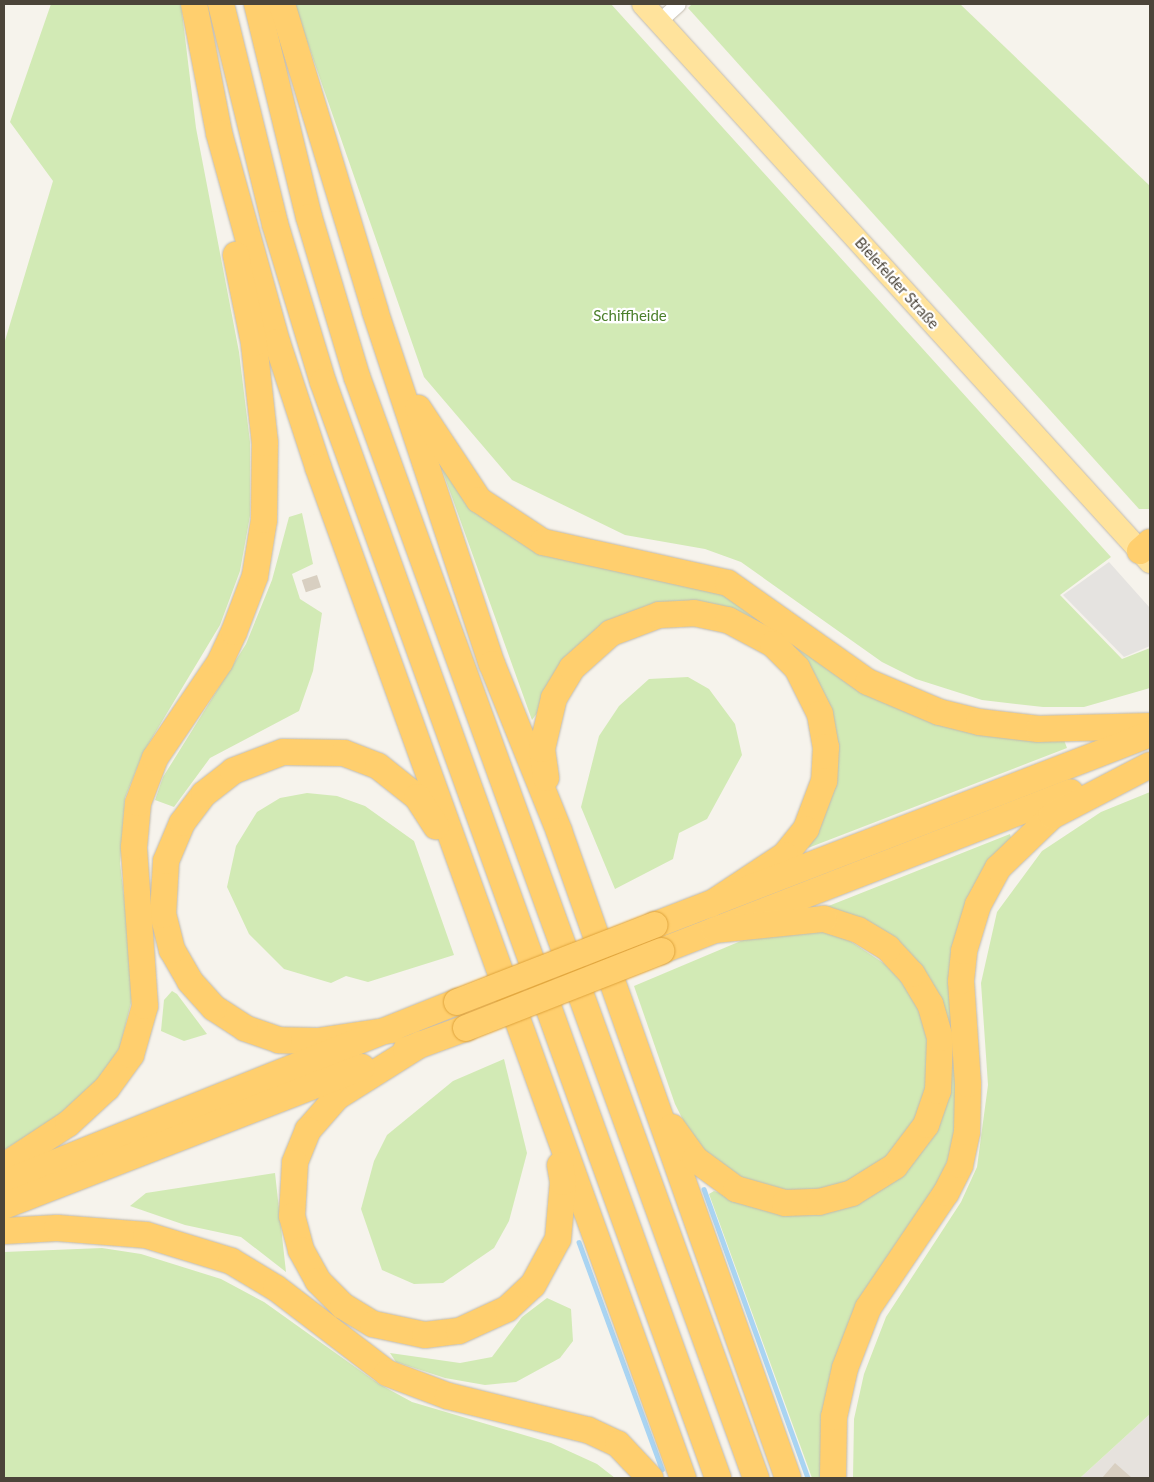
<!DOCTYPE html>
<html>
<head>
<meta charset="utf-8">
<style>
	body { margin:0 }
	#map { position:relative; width:1154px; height:1482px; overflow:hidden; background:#f6f3ec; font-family:Lato,sans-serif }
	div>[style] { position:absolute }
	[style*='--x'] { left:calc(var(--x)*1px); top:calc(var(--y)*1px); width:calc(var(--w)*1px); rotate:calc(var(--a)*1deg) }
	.industrial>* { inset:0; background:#e6e2dd }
	.green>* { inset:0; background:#d2eab5 }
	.parking>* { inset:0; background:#e5e3e0 }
	.stream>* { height:4.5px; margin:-2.25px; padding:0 2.25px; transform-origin:2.25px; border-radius:2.25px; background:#a9d4f2 }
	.building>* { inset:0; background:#d8cfc1; transform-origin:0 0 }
	.roads { filter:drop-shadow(0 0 1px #c2bbae) drop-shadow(0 0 1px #c2bbae) }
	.street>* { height:15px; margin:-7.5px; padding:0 7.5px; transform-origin:7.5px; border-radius:7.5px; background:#fff }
	.primary>* { height:22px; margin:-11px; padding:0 11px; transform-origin:11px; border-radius:11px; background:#ffe39c }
	.highway>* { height:26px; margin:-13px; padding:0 13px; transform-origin:13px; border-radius:13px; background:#ffcf6e }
	.bridges { filter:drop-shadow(0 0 1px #e0a43c) drop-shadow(0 0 1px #e0a43c) }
	.highway-bridge>* { height:26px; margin:-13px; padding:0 13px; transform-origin:13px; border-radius:13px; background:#ffcf6e }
	span { translate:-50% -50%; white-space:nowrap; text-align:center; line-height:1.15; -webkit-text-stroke:4.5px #fff; paint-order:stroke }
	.street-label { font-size:15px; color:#4b4439 }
	.park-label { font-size:15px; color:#4a7f2a }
	.frame { position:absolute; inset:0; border:5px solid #4b4439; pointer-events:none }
</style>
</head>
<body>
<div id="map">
	<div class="industrial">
		<div style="clip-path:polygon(1150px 1414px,1150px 1478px,1080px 1478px)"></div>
	</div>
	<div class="green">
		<div style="clip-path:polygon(51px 4px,181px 4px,196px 128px,239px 352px,250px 442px,250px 516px,240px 571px,220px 625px,143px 753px,125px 798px,120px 863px,133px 971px,131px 1003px,120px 1047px,99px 1080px,60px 1115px,4px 1150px,4px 344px,53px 181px,10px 122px)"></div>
		<div style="clip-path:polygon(294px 4px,611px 4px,1111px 557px,1060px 595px,1122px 659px,1150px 648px,1150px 688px,1084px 707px,1043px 707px,982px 700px,916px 679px,882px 662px,741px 562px,705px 549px,625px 535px,512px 480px,424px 377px)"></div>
		<div style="clip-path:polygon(692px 4px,960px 4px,1150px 186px,1150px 509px,1139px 509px,688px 8px)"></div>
		<div style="clip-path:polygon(439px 461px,473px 504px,724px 592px,821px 662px,1064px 740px,1067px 748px,808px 848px,836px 782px,816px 676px,669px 602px,627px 613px,601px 627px,532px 720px)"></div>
		<div style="clip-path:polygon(302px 513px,313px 564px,292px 574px,300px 599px,322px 613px,313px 671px,299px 711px,210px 758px,174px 807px,155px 800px,163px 777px,246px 644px,272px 580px,289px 517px)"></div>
		<div style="clip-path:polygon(688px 677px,709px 689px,735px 724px,742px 755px,707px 819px,679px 833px,673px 859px,615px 889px,581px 807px,599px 736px,619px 706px,649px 679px)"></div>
		<div style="clip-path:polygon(1150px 792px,1150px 1414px,1080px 1478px,853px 1478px,854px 1419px,864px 1374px,886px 1317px,961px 1202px,977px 1167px,988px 1085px,981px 983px,997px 912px,1042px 851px,1101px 812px)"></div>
		<div style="clip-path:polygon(307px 793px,337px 796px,365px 806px,414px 841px,454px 955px,368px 982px,346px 976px,331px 983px,284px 969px,249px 934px,227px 887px,236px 846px,257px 812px,280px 798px)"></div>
		<div style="clip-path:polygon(1010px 834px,1011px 839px,970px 903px,955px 1130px,948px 1159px,936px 1188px,897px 1244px,824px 1478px,812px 1478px,709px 1194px,714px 1191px,772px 1212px,905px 1169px,944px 1017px,826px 907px)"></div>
		<div style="clip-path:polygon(805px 929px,841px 935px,894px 970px,920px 1011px,928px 1040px,927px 1089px,915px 1121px,885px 1159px,848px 1183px,800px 1193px,741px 1180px,696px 1146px,675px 1104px,634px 986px,755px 935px)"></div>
		<div style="clip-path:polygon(172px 991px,177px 994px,207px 1034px,184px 1041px,161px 1031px,164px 1000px)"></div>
		<div style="clip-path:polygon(504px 1059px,527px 1153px,509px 1221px,494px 1248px,443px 1283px,414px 1284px,382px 1270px,361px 1209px,374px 1161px,387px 1135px,453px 1081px)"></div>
		<div style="clip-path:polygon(275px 1173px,286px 1272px,241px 1237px,185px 1225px,130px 1206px,146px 1193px)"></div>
		<div style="clip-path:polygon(102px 1248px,141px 1254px,221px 1279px,264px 1302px,379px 1384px,412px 1402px,551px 1443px,597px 1464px,615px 1478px,4px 1478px,4px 1252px)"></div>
		<div style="clip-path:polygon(547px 1298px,571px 1309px,573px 1341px,560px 1358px,516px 1382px,485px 1385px,445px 1378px,396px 1362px,390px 1353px,460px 1363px,492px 1357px,522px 1317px)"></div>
	</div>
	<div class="parking">
		<div style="clip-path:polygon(1109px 562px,1150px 608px,1150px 646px,1124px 657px,1063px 595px)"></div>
	</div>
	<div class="stream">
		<div style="--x:704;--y:1189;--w:307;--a:70.2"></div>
		<div style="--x:579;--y:1242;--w:242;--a:69.9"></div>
	</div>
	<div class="building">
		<div style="left:317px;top:575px;width:13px;height:16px;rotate:72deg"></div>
		<div style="clip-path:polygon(1115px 1463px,1132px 1478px,1102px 1478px)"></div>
	</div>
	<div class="roads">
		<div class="street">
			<div style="--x:659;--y:21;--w:25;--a:-42"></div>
		</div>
		<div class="primary">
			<div style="--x:643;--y:4;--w:754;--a:47.74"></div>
		</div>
		<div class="highway">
			<div style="--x:194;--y:4;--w:131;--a:79"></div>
			<div style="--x:219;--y:133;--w:217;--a:74.5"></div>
			<div style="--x:277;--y:342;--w:132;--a:71.8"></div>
			<div style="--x:318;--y:467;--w:1075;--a:70.15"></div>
			<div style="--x:221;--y:4;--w:227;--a:76.2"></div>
			<div style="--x:275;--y:224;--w:165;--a:73.1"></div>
			<div style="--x:323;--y:382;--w:1165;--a:70.18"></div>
			<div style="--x:257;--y:4;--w:219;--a:76.3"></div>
			<div style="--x:309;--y:217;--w:167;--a:73.3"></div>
			<div style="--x:357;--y:377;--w:1171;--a:70.08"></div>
			<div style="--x:282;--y:4;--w:321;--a:73.1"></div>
			<div style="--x:375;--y:311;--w:372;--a:71.7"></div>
			<div style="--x:492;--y:664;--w:180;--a:68.1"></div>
			<div style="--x:559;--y:831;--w:686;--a:70.51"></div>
			<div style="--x:418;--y:408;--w:110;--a:56.5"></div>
			<div style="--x:479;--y:500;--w:77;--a:33.3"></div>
			<div style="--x:543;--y:542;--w:189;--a:12.5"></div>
			<div style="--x:728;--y:583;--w:171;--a:35.3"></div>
			<div style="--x:868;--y:682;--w:77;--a:22.9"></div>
			<div style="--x:939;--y:712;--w:41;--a:14"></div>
			<div style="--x:979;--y:722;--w:60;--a:6.7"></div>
			<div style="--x:1039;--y:729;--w:111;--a:-1.5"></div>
			<div style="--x:1140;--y:551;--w:13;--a:-42"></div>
			<div style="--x:546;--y:778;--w:29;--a:-98"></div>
			<div style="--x:542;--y:749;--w:52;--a:-76.8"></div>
			<div style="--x:554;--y:698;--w:35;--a:-59"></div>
			<div style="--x:572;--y:668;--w:52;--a:-41.9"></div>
			<div style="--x:611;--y:633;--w:51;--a:-20.6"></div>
			<div style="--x:659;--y:615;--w:35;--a:-3"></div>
			<div style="--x:694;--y:613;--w:35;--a:12"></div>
			<div style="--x:728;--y:620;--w:51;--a:28.1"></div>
			<div style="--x:773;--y:644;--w:34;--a:45"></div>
			<div style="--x:797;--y:668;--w:51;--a:63.4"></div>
			<div style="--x:820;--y:714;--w:34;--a:80"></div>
			<div style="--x:826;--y:747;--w:34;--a:93"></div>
			<div style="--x:824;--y:781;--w:51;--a:110.6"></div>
			<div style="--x:806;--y:829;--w:33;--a:129"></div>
			<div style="--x:785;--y:855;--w:89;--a:146.5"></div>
			<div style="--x:655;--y:925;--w:531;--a:-21.1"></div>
			<div style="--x:661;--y:951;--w:439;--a:-21.2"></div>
			<div style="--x:392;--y:1030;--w:75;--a:171.5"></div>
			<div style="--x:318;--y:1041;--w:39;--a:-179"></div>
			<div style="--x:279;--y:1040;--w:36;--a:-161"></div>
			<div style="--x:245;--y:1028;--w:37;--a:-147"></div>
			<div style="--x:214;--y:1008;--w:36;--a:-132"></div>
			<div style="--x:190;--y:981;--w:36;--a:-120"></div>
			<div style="--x:172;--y:950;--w:36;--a:-104"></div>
			<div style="--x:163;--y:915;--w:54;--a:-86.8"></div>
			<div style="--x:166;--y:861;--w:41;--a:-67.2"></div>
			<div style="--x:182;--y:823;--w:36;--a:-53"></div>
			<div style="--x:204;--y:794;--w:37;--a:-38"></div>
			<div style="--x:233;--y:771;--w:53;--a:-20.8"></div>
			<div style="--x:283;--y:752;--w:61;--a:0.9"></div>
			<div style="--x:344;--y:753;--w:36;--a:21"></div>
			<div style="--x:378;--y:766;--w:50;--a:38.5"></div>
			<div style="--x:417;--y:797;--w:35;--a:57"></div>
			<div style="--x:421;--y:1044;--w:99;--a:147.8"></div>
			<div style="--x:337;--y:1097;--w:44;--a:131.3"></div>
			<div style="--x:308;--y:1130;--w:35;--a:112"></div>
			<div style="--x:295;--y:1163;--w:53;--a:93.2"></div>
			<div style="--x:292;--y:1216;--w:35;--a:75"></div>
			<div style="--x:301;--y:1250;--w:35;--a:61"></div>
			<div style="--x:318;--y:1281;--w:35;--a:45"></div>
			<div style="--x:343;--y:1306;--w:35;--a:31"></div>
			<div style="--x:373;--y:1324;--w:53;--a:11.9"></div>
			<div style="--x:425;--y:1335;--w:34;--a:-7"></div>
			<div style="--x:459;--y:1331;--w:53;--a:-24.6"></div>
			<div style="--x:507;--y:1309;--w:35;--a:-43"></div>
			<div style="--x:533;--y:1285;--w:52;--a:-61.5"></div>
			<div style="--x:558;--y:1239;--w:57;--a:-85"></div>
			<div style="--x:563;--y:1182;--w:17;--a:-100"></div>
			<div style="--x:406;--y:1050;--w:64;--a:-20.1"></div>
			<div style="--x:672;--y:1127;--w:39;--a:54"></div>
			<div style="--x:695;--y:1159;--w:51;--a:36.2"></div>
			<div style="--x:736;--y:1189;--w:51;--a:15.9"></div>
			<div style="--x:785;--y:1203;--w:34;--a:-2"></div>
			<div style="--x:819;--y:1202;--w:34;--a:-15"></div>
			<div style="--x:852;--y:1193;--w:51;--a:-32.1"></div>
			<div style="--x:895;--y:1166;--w:51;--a:-52.9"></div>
			<div style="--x:926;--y:1125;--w:36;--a:-71"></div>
			<div style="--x:938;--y:1091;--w:53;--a:-87.8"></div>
			<div style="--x:940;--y:1038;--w:35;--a:-106"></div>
			<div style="--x:930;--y:1004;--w:35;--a:-121"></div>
			<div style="--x:912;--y:974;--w:35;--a:-133"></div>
			<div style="--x:888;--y:948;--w:35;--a:-149"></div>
			<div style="--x:858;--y:930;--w:36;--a:-162"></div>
			<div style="--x:824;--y:919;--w:110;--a:174.2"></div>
			<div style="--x:4;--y:1166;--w:77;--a:-33.3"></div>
			<div style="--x:68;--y:1124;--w:53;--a:-42.7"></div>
			<div style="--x:107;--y:1088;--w:41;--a:-54"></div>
			<div style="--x:131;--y:1055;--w:51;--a:-74.1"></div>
			<div style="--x:145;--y:1006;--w:159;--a:-94"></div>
			<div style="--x:134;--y:847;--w:44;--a:-84.8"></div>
			<div style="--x:138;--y:803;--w:48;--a:-69.3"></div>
			<div style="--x:155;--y:758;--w:116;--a:-55.9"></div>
			<div style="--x:220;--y:662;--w:33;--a:-65"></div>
			<div style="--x:234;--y:632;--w:60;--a:-69.4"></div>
			<div style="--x:255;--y:576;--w:57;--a:-80.9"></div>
			<div style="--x:264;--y:520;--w:77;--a:-89.3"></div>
			<div style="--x:265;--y:443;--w:101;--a:-96.3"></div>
			<div style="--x:254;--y:343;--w:90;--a:-101.6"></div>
			<div style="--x:4;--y:1183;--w:488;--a:-21.8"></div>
			<div style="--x:4;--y:1206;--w:384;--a:-21.2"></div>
			<div style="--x:4;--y:1231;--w:53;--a:-3.2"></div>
			<div style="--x:57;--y:1228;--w:89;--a:4.5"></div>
			<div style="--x:146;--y:1235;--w:89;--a:17"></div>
			<div style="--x:231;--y:1261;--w:52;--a:31"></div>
			<div style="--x:276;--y:1288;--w:140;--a:37.4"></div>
			<div style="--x:387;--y:1373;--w:65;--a:20.7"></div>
			<div style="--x:448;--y:1396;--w:144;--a:13.7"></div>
			<div style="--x:588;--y:1430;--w:33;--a:25"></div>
			<div style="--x:618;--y:1444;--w:47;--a:46.7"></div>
			<div style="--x:833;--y:1478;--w:61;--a:-89.1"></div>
			<div style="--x:834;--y:1417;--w:50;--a:-77.3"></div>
			<div style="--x:845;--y:1368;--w:64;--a:-69"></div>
			<div style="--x:868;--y:1308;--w:139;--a:-55.9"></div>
			<div style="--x:946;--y:1193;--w:31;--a:-63"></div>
			<div style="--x:960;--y:1165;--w:34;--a:-78"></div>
			<div style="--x:967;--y:1132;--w:48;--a:-88.8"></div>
			<div style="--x:968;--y:1084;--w:103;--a:-93.9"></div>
			<div style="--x:961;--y:981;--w:30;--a:-84"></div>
			<div style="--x:964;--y:951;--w:48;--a:-73.1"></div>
			<div style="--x:978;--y:905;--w:42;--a:-61.6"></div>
			<div style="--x:998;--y:868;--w:75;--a:-43.9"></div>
			<div style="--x:1052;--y:816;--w:110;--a:-27.5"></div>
		</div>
	</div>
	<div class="bridges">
		<div class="highway-bridge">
			<div style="--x:457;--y:1002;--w:212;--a:-21.3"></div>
			<div style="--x:466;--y:1028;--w:210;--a:-21.5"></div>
		</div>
	</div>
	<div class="street-label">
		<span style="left:897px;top:283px;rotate:48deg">Bielefelder Straße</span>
	</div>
	<div class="park-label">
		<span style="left:630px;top:316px">Schiffheide</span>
	</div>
	<div class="frame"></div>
</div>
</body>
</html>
